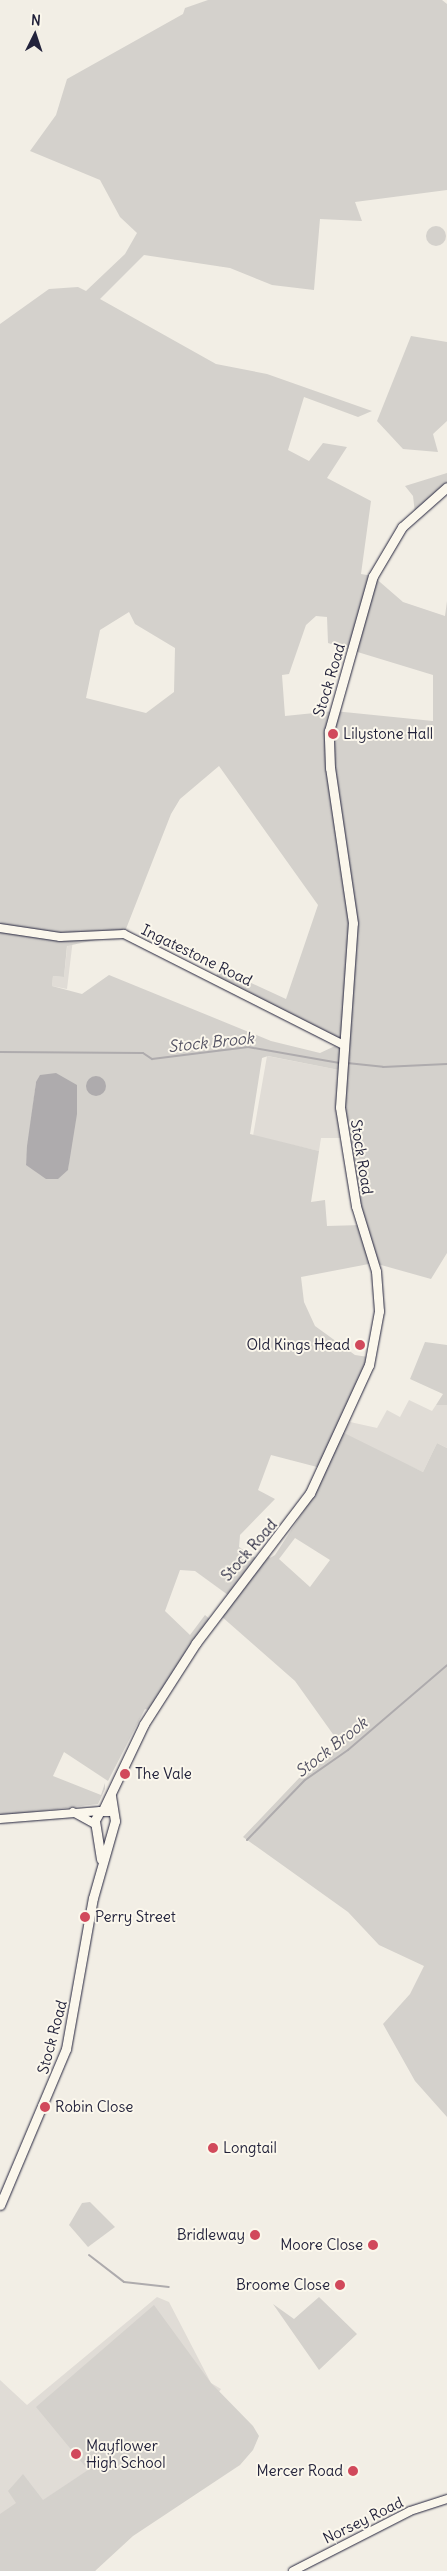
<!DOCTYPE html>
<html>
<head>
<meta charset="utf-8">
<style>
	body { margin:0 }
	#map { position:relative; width:447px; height:2571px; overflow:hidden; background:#f2eee5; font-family:Delius,sans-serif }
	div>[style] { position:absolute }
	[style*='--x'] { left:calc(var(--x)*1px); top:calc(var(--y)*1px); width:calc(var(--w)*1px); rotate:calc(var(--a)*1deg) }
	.built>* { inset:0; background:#e0dcd6 }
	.green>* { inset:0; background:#d4d1cc }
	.round { border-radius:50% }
	.water>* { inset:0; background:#aeabad }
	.stream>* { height:2px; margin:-1px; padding:0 1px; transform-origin:1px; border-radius:1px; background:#aeabad }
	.roads { filter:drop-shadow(0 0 1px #22223b) drop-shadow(0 0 1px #22223b) }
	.tertiary>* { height:8px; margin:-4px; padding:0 4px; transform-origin:4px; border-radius:4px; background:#fbf7ec }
	.secondary>* { height:9px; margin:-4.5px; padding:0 4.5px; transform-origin:4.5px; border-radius:4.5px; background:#fbf7ec }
	.dots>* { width:14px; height:14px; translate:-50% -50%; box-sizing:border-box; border:2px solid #fbf7ec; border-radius:50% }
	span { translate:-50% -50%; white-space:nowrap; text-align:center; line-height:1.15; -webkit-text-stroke:4px #fbf7ec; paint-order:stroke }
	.street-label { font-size:15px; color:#22223b }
	.poi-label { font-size:15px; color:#22223b }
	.left { translate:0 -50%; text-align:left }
	.right { translate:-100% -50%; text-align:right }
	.water-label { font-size:16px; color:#535263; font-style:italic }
	.north { position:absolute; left:10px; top:10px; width:50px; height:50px; -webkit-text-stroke:4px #fbf7ec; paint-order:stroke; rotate:4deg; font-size:14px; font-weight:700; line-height:20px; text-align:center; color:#22223b }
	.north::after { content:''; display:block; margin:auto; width:18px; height:22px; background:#22223b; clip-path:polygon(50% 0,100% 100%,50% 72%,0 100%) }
</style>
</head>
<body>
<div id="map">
	<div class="built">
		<div style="clip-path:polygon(68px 939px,73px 939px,67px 989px,52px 986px,53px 976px,64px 977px)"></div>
		<div style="clip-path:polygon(267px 1056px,339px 1070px,341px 1138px,321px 1138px,319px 1151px,253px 1136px)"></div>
		<div style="clip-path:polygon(409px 1400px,432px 1411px,436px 1405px,447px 1405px,447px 1448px,437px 1443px,423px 1472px,342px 1435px,350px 1422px,377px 1428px,387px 1410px,400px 1417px)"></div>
		<div style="clip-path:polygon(157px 2297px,169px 2302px,211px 2383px,221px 2389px,95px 2571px,0 2571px,0 2380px,27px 2405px)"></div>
	</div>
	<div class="green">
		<div style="clip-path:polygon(evenodd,208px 0,442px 0,447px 4px,447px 190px,355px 202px,362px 221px,320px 219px,314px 290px,272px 285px,230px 268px,144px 255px,100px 299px,216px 364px,267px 374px,372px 411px,358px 417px,304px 397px,288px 450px,309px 461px,323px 443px,347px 447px,327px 478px,371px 501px,361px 574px,373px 576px,403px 602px,445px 616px,447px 601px,447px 1253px,431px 1279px,374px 1263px,301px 1277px,304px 1302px,315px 1326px,355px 1355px,368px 1357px,338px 1430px,423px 1472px,437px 1443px,447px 1448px,447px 2117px,415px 2081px,383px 2024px,410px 1994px,424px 1966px,379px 1945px,348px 1912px,243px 1837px,301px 1776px,340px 1744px,295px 1681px,221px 1616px,228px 1595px,195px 1571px,180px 1570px,165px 1611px,190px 1635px,205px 1615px,212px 1621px,153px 1711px,145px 1709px,108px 1781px,64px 1752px,53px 1776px,101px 1795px,105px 1783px,105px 1789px,98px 1804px,0 1816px,0 324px,49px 289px,78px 287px,86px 291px,125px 254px,137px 233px,120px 217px,100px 180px,30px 151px,56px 115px,67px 79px,183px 14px,185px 8px,208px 0,129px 612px,135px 624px,175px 648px,174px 692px,146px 713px,86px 698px,100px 630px,129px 612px,208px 0,316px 616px,327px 617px,328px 643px,433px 675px,433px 721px,334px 711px,285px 716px,282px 675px,289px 674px,306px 625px,316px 616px,208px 0,219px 766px,318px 905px,286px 999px,234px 975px,218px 972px,214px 981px,342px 1044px,342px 1049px,335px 1046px,320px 1053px,271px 1041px,109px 975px,82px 994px,52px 986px,53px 976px,64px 977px,67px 946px,124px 934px,171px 814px,180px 799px,219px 766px,208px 0,268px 1056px,339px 1070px,362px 1225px,327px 1226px,325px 1200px,311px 1202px,319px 1151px,250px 1134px,262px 1058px,268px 1056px,208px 0,36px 1082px,77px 1085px,68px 1170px,26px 1164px,36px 1082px,208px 0,271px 1455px,321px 1468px,314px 1495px,275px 1555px,270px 1558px,266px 1552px,259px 1560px,239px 1547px,240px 1535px,275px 1499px,258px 1490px,271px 1455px,208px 0,295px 1538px,330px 1560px,310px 1587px,279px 1559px,295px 1538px)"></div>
		<div class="round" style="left:426px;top:226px;width:20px;height:20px"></div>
		<div style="clip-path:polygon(411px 336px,447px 342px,447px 421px,433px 434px,438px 452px,403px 449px,377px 421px)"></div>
		<div style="clip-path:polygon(447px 473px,447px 487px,415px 513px,413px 496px,405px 486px)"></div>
		<div style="clip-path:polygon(425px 1342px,447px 1345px,447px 1405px,436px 1405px,443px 1394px,410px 1379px)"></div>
		<div style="clip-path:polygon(90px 2202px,115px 2227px,88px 2247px,69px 2225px,82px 2203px)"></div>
		<div style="clip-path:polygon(319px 2297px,357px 2334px,319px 2370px,273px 2304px,294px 2319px)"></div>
		<div style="clip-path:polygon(154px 2305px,211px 2383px,253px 2426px,259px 2436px,253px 2450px,240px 2465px,133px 2536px,95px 2571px,0 2571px,0 2514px,16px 2503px,8px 2491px,23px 2474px,43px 2500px,88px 2470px,36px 2407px)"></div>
	</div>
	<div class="water">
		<div style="clip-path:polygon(56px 1073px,77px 1085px,77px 1114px,68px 1170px,58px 1179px,46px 1179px,26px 1165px,27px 1146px,36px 1082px,40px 1075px)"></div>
		<div class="round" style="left:86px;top:1076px;width:20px;height:20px"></div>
	</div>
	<div class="stream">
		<div style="--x:0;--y:1052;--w:143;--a:0.4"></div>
		<div style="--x:143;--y:1053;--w:11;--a:34"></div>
		<div style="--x:152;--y:1059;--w:97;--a:-7.1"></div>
		<div style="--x:248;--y:1047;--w:93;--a:9.9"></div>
		<div style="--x:347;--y:1063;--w:36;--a:6"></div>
		<div style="--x:383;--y:1067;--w:64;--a:-2.7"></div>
		<div style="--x:247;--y:1840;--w:83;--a:-46"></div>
		<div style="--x:305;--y:1780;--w:52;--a:-34.9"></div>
		<div style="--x:348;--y:1750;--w:130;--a:-40.6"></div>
		<div style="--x:89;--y:2255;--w:44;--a:37.6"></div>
		<div style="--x:124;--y:2282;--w:45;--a:6.3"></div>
	</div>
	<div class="roads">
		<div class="tertiary">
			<div style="--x:0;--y:928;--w:61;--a:8.5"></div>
			<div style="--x:60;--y:937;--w:64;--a:-2.7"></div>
			<div style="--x:124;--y:934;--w:244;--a:26.8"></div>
			<div style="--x:73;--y:1812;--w:25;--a:29"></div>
			<div style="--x:0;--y:1819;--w:100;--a:-4.6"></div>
			<div style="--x:293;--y:2571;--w:131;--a:-27.1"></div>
			<div style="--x:410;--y:2511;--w:39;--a:-18"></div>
		</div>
		<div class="secondary">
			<div style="--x:103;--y:1810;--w:95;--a:-64.5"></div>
			<div style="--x:144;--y:1724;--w:96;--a:-57.3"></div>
			<div style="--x:196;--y:1643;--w:188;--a:-52.8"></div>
			<div style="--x:310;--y:1493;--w:141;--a:-65.3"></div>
			<div style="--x:369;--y:1365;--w:55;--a:-79.5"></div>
			<div style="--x:379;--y:1311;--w:40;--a:-94.3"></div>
			<div style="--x:376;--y:1271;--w:68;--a:-107.1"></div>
			<div style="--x:356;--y:1206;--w:100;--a:-99.2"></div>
			<div style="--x:340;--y:1107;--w:184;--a:-86"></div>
			<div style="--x:353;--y:923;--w:157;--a:-98.4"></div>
			<div style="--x:330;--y:768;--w:37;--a:-92"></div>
			<div style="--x:329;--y:731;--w:161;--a:-74.2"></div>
			<div style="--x:373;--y:576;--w:57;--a:-59.4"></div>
			<div style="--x:402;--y:527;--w:60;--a:-41.6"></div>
			<div style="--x:101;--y:1859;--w:39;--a:-99"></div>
			<div style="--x:95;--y:1820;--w:10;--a:-61"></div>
			<div style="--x:100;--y:1811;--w:9;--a:0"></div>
			<div style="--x:0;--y:2205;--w:169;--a:-67.1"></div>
			<div style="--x:66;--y:2049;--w:153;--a:-79.9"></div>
			<div style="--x:93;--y:1898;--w:80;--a:-74.1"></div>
			<div style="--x:115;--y:1821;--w:26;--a:-99"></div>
		</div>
	</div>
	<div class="dots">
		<div style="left:333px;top:734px;background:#d1495b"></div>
		<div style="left:360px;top:1345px;background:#d1495b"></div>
		<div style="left:125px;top:1774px;background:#d1495b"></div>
		<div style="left:85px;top:1917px;background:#d1495b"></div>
		<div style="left:45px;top:2107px;background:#d1495b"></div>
		<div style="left:213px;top:2148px;background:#d1495b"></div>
		<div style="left:255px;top:2235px;background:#d1495b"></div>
		<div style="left:373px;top:2245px;background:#d1495b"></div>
		<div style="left:340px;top:2285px;background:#d1495b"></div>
		<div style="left:76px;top:2454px;background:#d1495b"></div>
		<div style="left:353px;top:2471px;background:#d1495b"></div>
	</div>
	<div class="street-label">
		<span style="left:329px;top:680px;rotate:-73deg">Stock Road</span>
		<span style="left:197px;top:955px;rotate:26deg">Ingatestone Road</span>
		<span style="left:362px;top:1157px;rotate:81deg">Stock Road</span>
		<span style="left:249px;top:1550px;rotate:-49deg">Stock Road</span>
		<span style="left:52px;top:2037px;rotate:-75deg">Stock Road</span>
		<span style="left:363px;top:2520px;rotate:-26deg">Norsey Road</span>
	</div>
	<div class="poi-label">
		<span class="left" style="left:343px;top:734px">Lilystone Hall</span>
		<span class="right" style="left:350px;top:1345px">Old Kings Head</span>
		<span class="left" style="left:135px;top:1774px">The Vale</span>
		<span class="left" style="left:95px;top:1917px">Perry Street</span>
		<span class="left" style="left:55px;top:2107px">Robin Close</span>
		<span class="left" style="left:223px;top:2148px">Longtail</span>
		<span class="right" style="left:245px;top:2235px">Bridleway</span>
		<span class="right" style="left:363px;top:2245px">Moore Close</span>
		<span class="right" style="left:330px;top:2285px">Broome Close</span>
		<span class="left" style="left:86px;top:2454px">Mayflower<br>High School</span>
		<span class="right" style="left:343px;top:2471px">Mercer Road</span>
	</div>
	<div class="water-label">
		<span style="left:211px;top:1042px;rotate:-6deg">Stock Brook</span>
		<span style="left:331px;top:1747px;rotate:-38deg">Stock Brook</span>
	</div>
	<div class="north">N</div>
</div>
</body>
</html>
